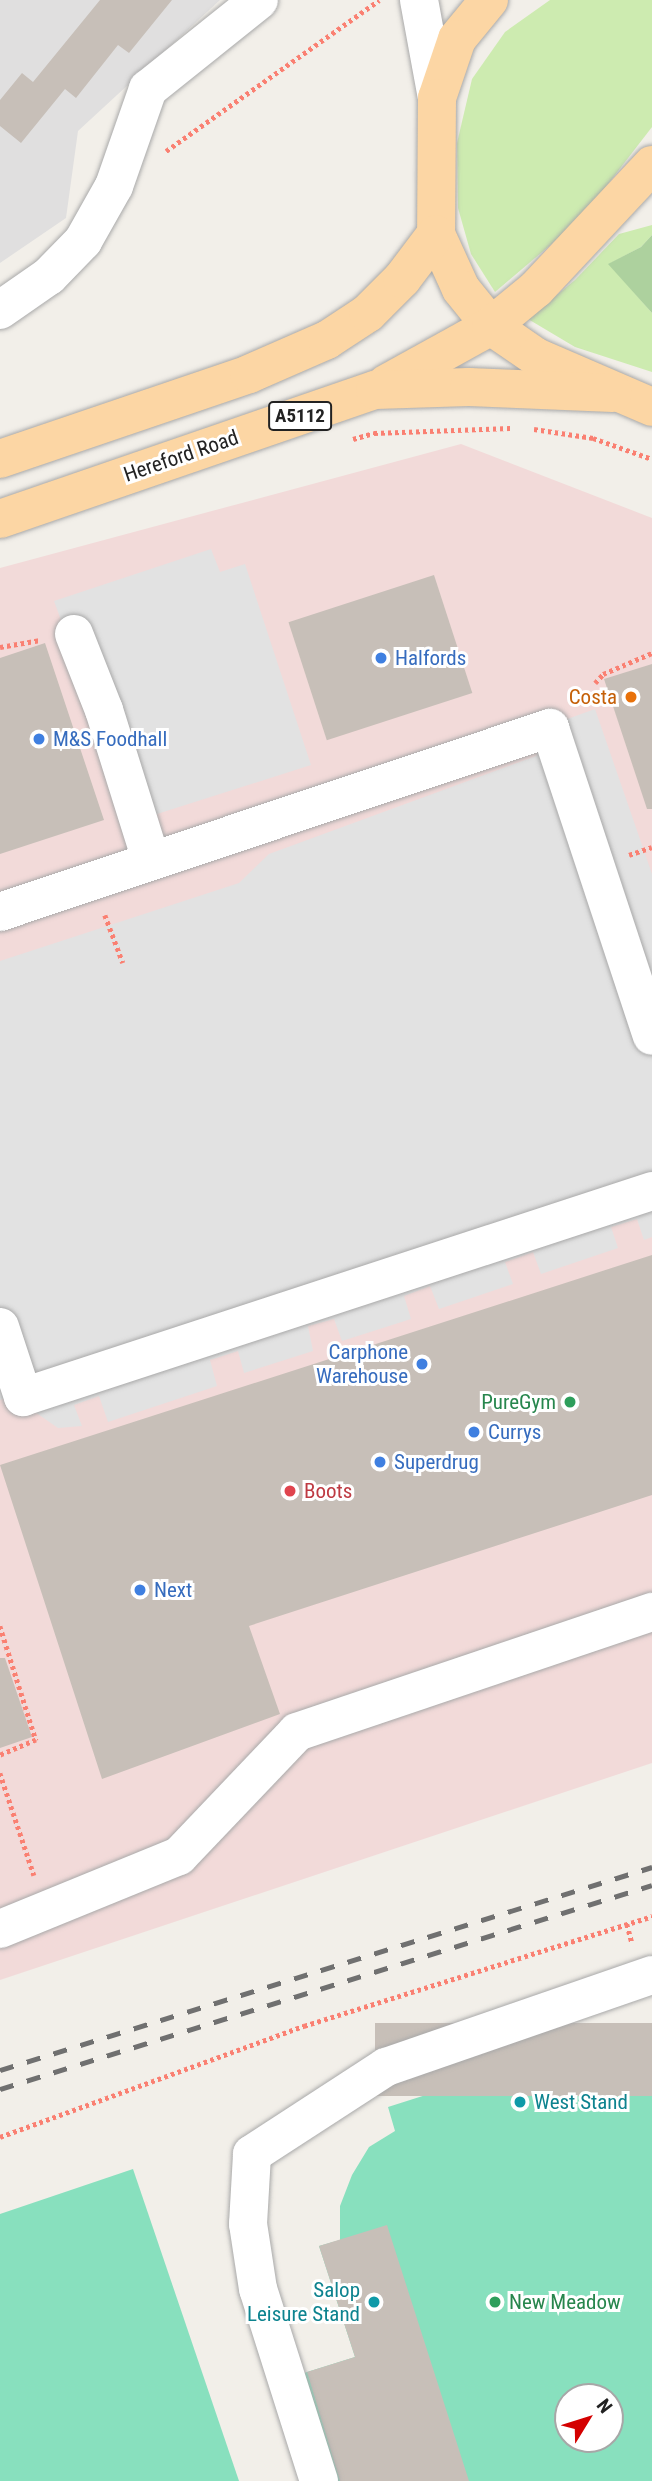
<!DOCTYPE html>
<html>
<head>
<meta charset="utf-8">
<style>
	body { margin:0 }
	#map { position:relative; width:652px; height:2481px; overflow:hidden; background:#f2efe9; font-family:"Roboto Condensed",sans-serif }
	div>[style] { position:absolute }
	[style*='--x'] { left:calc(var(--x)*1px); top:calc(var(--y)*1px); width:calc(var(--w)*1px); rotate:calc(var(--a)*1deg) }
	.residential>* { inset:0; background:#e0dfdf }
	.commercial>* { inset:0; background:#f2dad9 }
	.grass>* { inset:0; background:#cdebb0 }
	.forest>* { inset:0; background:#add19e }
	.pitch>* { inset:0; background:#88e0be }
	.parking>* { inset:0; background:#e2e2e2 }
	.building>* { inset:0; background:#c7bfb8; transform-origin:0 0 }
	.path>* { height:4.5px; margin-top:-2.25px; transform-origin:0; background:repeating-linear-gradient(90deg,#fa8072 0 3.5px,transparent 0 7px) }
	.roads { filter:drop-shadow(0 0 2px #a9a9a9) drop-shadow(0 0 2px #a9a9a9) }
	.minor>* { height:38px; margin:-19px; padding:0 19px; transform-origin:19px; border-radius:19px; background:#fff }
	.major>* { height:38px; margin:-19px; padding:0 19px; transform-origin:19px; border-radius:19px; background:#fcd6a4 }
	.rail>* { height:5px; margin-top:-2.5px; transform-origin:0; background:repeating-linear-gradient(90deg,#707070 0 14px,transparent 0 28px) }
	.dots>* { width:19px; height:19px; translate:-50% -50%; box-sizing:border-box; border:4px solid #fff; border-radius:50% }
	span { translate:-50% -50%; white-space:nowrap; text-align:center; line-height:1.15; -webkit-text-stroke:6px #fff; paint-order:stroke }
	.shield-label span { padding:2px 5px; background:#fff; border:2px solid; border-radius:5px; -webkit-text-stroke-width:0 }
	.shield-label { font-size:19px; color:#222; font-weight:700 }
	.street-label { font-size:21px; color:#222 }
	.shop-label { font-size:21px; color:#366cbe }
	.left { translate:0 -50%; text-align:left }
	.right { translate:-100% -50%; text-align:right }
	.food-label { font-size:21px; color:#c56008 }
	.leisure-label { font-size:21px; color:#27864d }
	.health-label { font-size:21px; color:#be3a42 }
	.culture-label { font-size:21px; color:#0d838f }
	.north { position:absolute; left:554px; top:2383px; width:70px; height:70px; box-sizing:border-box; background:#fff; border:2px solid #a7a7a7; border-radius:50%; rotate:52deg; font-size:19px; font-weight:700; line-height:28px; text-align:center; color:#222 }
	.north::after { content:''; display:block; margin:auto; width:24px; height:32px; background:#d40000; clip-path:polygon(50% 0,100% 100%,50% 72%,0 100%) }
</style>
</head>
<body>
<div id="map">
	<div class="residential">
		<div style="clip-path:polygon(0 0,220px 0,78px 131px,66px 218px,0 263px)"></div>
	</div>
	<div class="commercial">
		<div style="clip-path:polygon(461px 444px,652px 518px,652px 1763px,0 1980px,0 568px)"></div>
	</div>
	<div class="grass">
		<div style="clip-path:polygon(550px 0,652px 0,652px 127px,581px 219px,495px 292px,471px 254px,458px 208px,457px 143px,472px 79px,505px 32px)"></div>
		<div style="clip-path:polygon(652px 225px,652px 235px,641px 247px,609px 264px,652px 313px,652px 372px,575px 347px,528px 319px,575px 280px,619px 234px)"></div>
	</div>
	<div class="forest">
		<div style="clip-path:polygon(652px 235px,652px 313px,608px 264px,641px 247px)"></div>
	</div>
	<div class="pitch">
		<div style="clip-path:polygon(evenodd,652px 2023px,652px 2481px,338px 2481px,304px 2373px,355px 2357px,319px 2246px,340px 2240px,340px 2206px,352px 2175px,369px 2147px,395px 2131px,388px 2107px,652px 2023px,568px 2397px,610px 2397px,610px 2439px,568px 2439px,568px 2397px)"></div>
		<div style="clip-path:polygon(133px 2169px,239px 2481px,0 2481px,0 2214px)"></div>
	</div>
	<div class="parking">
		<div style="clip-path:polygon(211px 549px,220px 572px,245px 564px,311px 765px,135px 821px,54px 601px)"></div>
		<div style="clip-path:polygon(595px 709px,652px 874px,652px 1237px,644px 1240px,637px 1219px,611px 1227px,618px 1248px,541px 1274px,533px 1252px,505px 1262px,513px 1284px,439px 1309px,430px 1286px,404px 1296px,411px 1319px,342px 1341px,334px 1319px,308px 1326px,313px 1351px,244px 1373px,238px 1351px,210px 1360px,217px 1386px,108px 1422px,99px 1396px,74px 1405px,82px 1426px,58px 1428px,12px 1396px,0 1400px,0 961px,239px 883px,269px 854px,536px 756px,559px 722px)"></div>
	</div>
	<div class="building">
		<div style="clip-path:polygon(100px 0,172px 0,129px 53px,118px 45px,76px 98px,65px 89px,21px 143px,0 126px,0 100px,22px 73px,33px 82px)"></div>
		<div style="left:434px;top:575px;width:124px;height:153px;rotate:72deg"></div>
		<div style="clip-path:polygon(45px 643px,104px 820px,0 854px,0 658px)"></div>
		<div style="clip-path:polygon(652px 664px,652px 809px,647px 809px,604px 679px)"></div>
		<div style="clip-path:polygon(652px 1255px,652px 1495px,249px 1626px,280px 1714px,102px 1779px,0 1465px)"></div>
		<div style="clip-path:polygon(0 1658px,5px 1658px,32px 1737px,0 1748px)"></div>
		<div style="left:652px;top:2023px;width:73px;height:277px;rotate:90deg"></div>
		<div style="clip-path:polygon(387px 2225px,469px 2481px,340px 2481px,307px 2372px,355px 2357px,319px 2246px)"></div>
	</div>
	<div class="path">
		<div style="--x:166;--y:151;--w:261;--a:-35.3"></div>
		<div style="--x:534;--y:429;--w:60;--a:8.7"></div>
		<div style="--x:593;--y:438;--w:63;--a:19.6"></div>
		<div style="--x:353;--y:439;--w:22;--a:-16"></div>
		<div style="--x:374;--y:433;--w:138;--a:-2.1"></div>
		<div style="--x:0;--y:647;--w:41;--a:-9.9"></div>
		<div style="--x:595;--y:683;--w:12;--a:-48"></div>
		<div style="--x:603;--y:674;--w:53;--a:-23.2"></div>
		<div style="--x:629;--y:855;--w:24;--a:-19"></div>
		<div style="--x:105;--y:915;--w:51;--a:69.4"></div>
		<div style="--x:0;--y:1626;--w:120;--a:72.5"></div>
		<div style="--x:36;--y:1740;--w:39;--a:157"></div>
		<div style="--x:0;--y:1773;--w:108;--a:71.6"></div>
		<div style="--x:627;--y:1924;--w:20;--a:75"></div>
		<div style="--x:0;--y:2137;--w:324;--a:-20.1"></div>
		<div style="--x:304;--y:2026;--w:365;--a:-17.5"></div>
	</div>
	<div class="roads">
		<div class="minor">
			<div style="--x:419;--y:0;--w:100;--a:79.6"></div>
			<div style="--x:0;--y:310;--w:60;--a:-34.8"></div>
			<div style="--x:49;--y:276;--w:49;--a:-45.8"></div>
			<div style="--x:83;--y:241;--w:63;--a:-60.6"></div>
			<div style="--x:114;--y:186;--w:103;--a:-70.7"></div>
			<div style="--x:148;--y:89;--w:142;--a:-38.7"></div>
			<div style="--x:74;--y:634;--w:82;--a:68.5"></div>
			<div style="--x:104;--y:710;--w:157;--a:72.6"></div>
			<div style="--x:0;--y:912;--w:580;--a:-18.5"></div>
			<div style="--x:550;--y:728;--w:324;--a:71.7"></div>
			<div style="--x:0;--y:1327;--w:74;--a:71.8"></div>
			<div style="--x:23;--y:1397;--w:662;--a:-18.13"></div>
			<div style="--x:0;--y:1929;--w:193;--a:-22.2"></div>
			<div style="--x:179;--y:1856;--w:171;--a:-46.4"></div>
			<div style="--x:297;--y:1732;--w:375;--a:-18.7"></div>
			<div style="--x:319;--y:2481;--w:201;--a:-107.6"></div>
			<div style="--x:258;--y:2289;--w:66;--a:-98.7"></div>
			<div style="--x:248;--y:2224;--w:70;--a:-86.7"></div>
			<div style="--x:252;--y:2154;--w:160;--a:-33"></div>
			<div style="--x:386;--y:2067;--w:281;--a:-19.1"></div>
		</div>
		<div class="major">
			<div style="--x:489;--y:0;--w:50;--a:129.4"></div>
			<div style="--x:457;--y:39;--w:62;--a:108.7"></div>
			<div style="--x:437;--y:98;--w:136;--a:90.4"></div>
			<div style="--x:436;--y:234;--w:60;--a:65.6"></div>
			<div style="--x:461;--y:289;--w:48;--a:51"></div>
			<div style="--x:491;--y:326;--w:55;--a:34.6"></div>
			<div style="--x:536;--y:357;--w:126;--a:23.3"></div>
			<div style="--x:386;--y:384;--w:120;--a:-28.9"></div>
			<div style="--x:491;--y:326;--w:58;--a:-39.4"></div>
			<div style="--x:536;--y:289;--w:170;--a:-46.9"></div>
			<div style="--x:0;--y:459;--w:263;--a:-18.8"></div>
			<div style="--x:249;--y:374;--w:85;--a:-23.6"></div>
			<div style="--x:327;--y:340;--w:49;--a:-33.4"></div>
			<div style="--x:368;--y:313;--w:48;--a:-45"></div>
			<div style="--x:402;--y:279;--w:56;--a:-52.9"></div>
			<div style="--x:0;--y:519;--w:397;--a:-19"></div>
			<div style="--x:375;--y:390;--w:94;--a:-1.8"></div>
			<div style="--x:469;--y:387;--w:144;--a:2.4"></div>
		</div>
	</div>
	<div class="rail">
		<div style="--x:0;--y:2070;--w:683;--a:-17.29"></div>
		<div style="--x:0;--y:2089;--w:683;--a:-17.37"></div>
	</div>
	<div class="dots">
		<div style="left:381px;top:658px;background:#3f7fe0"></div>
		<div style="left:631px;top:697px;background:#e8710a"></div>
		<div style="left:39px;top:739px;background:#3f7fe0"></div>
		<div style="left:422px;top:1364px;background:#3f7fe0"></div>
		<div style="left:570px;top:1402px;background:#2e9e5b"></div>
		<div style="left:474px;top:1432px;background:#3f7fe0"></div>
		<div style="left:380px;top:1462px;background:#3f7fe0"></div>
		<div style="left:290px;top:1491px;background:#e0444e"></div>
		<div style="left:140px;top:1590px;background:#3f7fe0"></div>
		<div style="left:520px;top:2102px;background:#0f9aa8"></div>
		<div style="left:374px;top:2302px;background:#0f9aa8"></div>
		<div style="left:495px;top:2302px;background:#2e9e5b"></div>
	</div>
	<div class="shield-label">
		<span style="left:300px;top:416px">A5112</span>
	</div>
	<div class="street-label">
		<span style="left:181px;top:456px;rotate:-19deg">Hereford Road</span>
	</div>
	<div class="shop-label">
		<span class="left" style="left:395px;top:658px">Halfords</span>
		<span class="left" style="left:53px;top:739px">M&amp;S Foodhall</span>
		<span class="right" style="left:408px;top:1364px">Carphone<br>Warehouse</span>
		<span class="left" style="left:488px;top:1432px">Currys</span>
		<span class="left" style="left:394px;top:1462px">Superdrug</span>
		<span class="left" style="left:154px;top:1590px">Next</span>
	</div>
	<div class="food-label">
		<span class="right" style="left:617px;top:697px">Costa</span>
	</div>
	<div class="leisure-label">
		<span class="right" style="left:556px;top:1402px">PureGym</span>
		<span class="left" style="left:509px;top:2302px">New Meadow</span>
	</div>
	<div class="health-label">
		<span class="left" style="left:304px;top:1491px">Boots</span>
	</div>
	<div class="culture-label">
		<span class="left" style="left:534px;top:2102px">West Stand</span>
		<span class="right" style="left:360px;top:2302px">Salop<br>Leisure Stand</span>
	</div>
	<div class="north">N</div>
</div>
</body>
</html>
